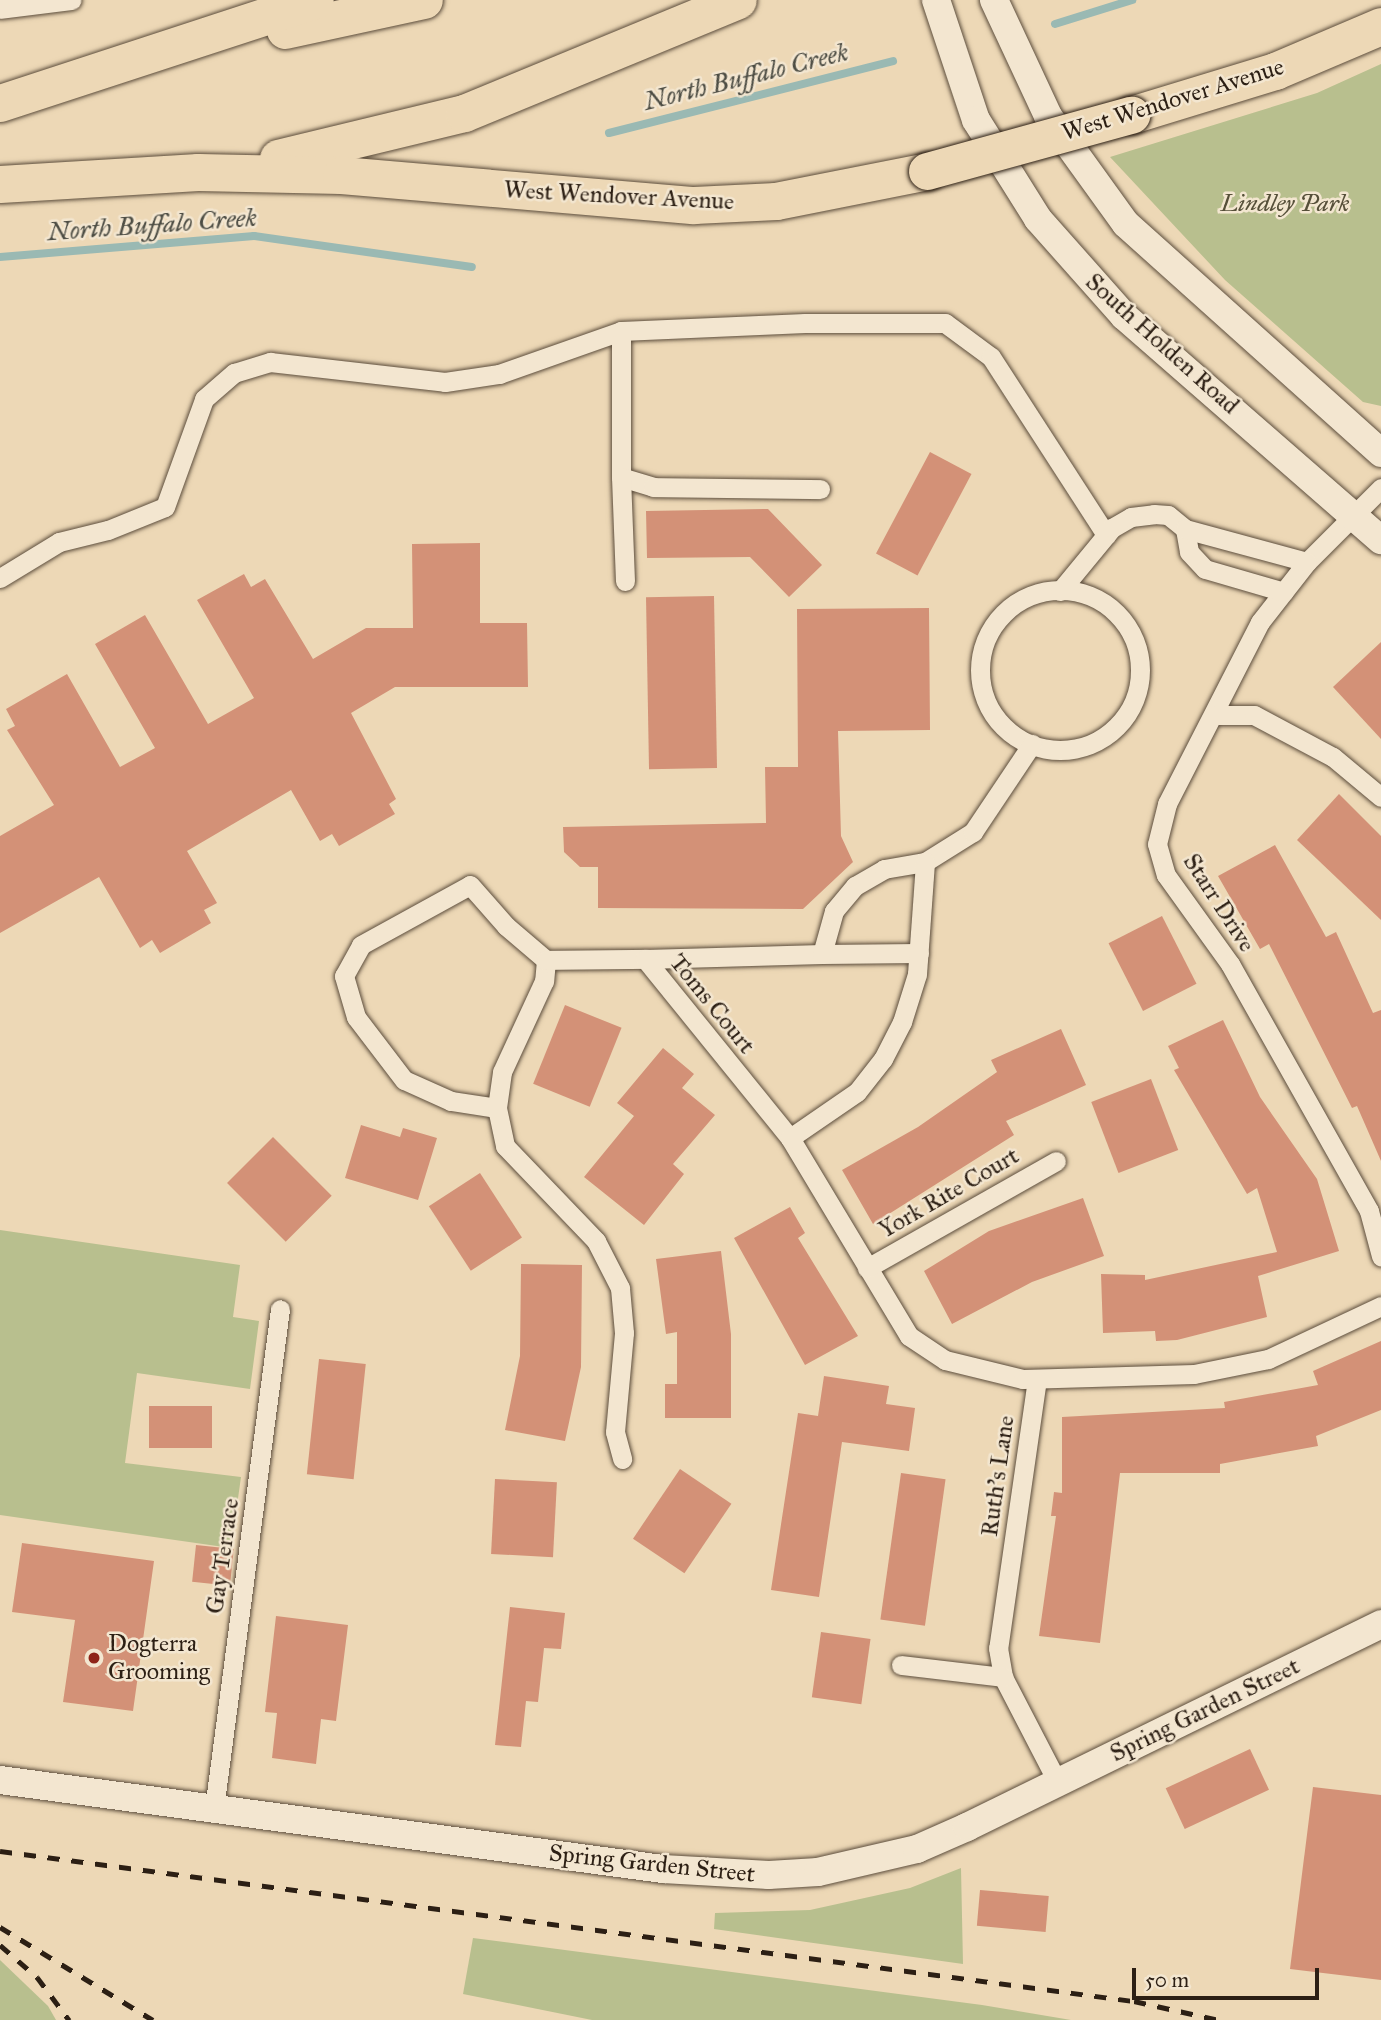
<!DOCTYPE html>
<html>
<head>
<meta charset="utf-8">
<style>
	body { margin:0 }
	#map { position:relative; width:1381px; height:2020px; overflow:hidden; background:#edd8b6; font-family:"IM FELL Great Primer",serif }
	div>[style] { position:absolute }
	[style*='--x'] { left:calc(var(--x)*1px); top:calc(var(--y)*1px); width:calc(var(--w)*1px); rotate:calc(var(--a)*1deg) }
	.green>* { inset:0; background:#b8bf8e }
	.stream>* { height:8px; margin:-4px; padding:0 4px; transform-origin:4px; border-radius:4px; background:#9ab9b3 }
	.building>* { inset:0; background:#d39177; transform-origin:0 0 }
	.roads { filter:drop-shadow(0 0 2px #5c4d3c) drop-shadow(0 0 2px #5c4d3c) }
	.street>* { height:19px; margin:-9.5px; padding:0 9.5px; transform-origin:9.5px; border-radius:9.5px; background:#f3e6d0 }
	.street>.ring { margin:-9.5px; padding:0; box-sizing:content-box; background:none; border:19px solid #f3e6d0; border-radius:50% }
	.secondary>* { height:28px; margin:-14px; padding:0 14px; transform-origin:14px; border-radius:14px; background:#f3e6d0 }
	.highway>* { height:37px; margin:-18.5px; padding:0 18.5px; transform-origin:18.5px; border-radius:18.5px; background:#edd8b6 }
	.rail>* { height:5px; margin-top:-2.5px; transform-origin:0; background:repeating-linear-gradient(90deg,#2c1f14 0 12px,transparent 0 24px) }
	.bridges { filter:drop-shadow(0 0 2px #2c1f14) drop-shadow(0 0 2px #2c1f14) }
	.highway-bridge>* { height:37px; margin:-18.5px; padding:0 18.5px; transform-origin:18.5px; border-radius:18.5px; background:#edd8b6 }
	.dots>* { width:19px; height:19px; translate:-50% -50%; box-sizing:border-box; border:4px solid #f3e6d0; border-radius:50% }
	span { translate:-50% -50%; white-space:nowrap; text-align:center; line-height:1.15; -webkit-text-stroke:5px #f3e6d0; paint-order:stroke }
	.street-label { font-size:24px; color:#2c1f14 }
	.park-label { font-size:24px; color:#564f39; font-style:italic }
	.poi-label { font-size:24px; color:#2c1f14 }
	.left { translate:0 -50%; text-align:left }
	.water-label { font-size:26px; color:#4d4d44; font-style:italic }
	.scale { position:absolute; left:1132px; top:1968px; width:187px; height:32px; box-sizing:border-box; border:4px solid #2c1f14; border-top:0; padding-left:9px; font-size:21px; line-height:24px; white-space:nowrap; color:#2c1f14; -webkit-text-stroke:5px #f3e6d0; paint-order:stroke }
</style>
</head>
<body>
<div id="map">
	<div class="green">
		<div style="clip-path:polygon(1381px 64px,1381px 406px,1363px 402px,1225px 280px,1110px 157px,1317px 93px)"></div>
		<div style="clip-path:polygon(0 1230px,240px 1265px,233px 1317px,259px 1321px,250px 1389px,137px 1373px,125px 1463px,241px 1477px,231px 1548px,0 1515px)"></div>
		<div style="clip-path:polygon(961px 1868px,963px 1964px,714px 1929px,715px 1913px,810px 1910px,910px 1888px)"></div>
		<div style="clip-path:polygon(473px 1938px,982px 2005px,1071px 2020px,592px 2020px,463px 1994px)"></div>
		<div style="clip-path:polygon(0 1960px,48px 2006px,56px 2020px,0 2020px)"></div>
	</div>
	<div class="stream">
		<div style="--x:1055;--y:24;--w:81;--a:-17.3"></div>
		<div style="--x:609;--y:133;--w:293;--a:-14.2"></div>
		<div style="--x:0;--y:257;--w:255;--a:-4.7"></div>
		<div style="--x:254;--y:236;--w:220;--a:8.1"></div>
	</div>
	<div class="building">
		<div style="left:930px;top:452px;width:47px;height:115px;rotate:28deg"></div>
		<div style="clip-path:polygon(768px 509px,822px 565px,789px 597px,750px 557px,647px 558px,646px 511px)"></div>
		<div style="clip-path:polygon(480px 543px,480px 623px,527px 623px,528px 687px,395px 687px,351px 713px,396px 799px,389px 804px,395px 814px,339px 846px,332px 834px,320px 841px,291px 790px,187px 851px,217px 903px,204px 910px,211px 923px,160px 953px,152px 940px,140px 948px,99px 877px,0 933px,0 836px,54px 805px,7px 730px,15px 726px,6px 709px,67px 674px,120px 767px,155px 748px,95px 644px,145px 615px,208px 724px,254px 698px,197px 600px,244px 574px,251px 587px,265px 579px,313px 659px,366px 628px,413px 628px,412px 544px)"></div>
		<div style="left:714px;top:596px;width:172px;height:68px;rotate:89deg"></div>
		<div style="clip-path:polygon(929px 608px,930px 730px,838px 731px,841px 836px,853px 862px,803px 909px,598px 908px,598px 867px,580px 867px,564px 852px,563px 827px,766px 823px,765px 767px,798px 767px,797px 609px)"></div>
		<div style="clip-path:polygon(1381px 642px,1381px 739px,1333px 687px)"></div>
		<div style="clip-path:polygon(1339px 794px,1381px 836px,1381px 920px,1297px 840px)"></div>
		<div style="clip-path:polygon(1275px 845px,1326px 937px,1336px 932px,1373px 1013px,1381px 1010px,1381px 1161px,1357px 1106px,1352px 1108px,1269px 944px,1260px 949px,1218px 876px)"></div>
		<div style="left:1162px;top:916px;width:76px;height:60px;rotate:63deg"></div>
		<div style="left:565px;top:1005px;width:61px;height:85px;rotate:22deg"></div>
		<div style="clip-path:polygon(1223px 1020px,1260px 1097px,1317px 1179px,1339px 1251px,1258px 1276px,1267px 1317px,1177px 1340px,1156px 1341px,1155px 1331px,1103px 1333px,1101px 1274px,1145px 1275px,1145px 1280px,1277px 1252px,1257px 1188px,1247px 1194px,1174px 1070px,1179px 1068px,1168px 1046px)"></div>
		<div style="clip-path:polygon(1061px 1029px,1086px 1085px,1006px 1121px,1014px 1135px,873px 1224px,842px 1170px,918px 1127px,997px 1072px,991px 1060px)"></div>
		<div style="clip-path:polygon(663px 1048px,694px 1074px,682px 1088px,715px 1115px,673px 1164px,684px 1174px,644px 1225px,584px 1177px,634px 1116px,617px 1103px)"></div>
		<div style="left:1151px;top:1079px;width:76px;height:64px;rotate:69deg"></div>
		<div style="clip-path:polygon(361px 1125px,400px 1137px,403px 1128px,437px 1138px,418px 1200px,345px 1178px)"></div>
		<div style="left:273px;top:1137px;width:83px;height:65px;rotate:45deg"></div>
		<div style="left:480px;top:1173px;width:77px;height:61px;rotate:57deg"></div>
		<div style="clip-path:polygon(1083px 1198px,1104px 1256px,1032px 1282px,952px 1324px,924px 1271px,989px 1231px)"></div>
		<div style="clip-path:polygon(790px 1207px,805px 1233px,798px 1238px,858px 1336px,805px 1365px,734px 1238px)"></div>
		<div style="clip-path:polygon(721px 1251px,731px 1334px,731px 1418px,665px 1418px,665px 1384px,677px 1384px,677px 1332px,666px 1334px,656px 1259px)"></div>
		<div style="clip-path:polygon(521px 1264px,582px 1265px,581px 1367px,565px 1441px,505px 1430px,520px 1356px)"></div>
		<div style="clip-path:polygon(1381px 1341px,1381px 1410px,1316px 1436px,1318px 1446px,1220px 1464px,1220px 1473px,1120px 1473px,1100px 1643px,1039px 1636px,1056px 1516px,1051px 1516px,1054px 1492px,1062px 1493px,1062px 1417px,1225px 1408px,1224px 1402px,1318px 1385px,1313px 1371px)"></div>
		<div style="left:319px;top:1359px;width:47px;height:116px;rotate:6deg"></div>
		<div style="clip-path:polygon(824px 1376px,889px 1386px,886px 1404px,915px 1408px,909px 1451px,842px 1442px,819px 1597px,771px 1590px,798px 1413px,818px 1416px)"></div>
		<div style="left:149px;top:1406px;width:63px;height:42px"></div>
		<div style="left:680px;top:1469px;width:62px;height:84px;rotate:34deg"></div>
		<div style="left:901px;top:1473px;width:45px;height:148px;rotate:8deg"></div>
		<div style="left:495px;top:1479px;width:62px;height:75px;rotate:3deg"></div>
		<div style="clip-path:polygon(22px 1543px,154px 1561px,133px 1711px,63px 1702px,75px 1620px,12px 1612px)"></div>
		<div style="left:196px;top:1545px;width:38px;height:37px;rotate:6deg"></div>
		<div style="clip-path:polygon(510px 1607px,565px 1613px,561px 1649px,544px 1648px,538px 1702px,526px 1701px,521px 1747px,495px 1745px)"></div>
		<div style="clip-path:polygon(276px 1616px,348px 1625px,336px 1721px,321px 1719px,316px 1764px,272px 1758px,277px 1713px,265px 1712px)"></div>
		<div style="left:821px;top:1632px;width:50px;height:66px;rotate:8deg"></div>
		<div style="left:1250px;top:1749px;width:45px;height:93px;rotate:65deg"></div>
		<div style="clip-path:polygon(1313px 1787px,1381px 1795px,1381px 1980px,1290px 1969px)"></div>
		<div style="left:980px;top:1890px;width:69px;height:36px;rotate:5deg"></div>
	</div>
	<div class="roads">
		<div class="street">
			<div style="--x:0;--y:9;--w:72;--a:-7.2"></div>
			<div style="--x:621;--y:331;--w:146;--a:90"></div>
			<div style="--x:621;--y:477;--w:34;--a:17"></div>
			<div style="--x:653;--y:487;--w:167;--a:0.7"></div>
			<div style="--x:621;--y:477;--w:104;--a:87.8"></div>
			<div style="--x:1381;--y:488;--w:105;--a:135"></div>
			<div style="--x:1307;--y:562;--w:76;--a:128.1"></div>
			<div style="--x:1260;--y:622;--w:204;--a:117.1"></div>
			<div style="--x:1167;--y:804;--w:41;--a:104"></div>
			<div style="--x:1157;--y:844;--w:32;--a:74"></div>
			<div style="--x:1166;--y:875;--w:110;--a:54.3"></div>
			<div style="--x:1230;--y:964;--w:283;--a:60.6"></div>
			<div style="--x:1369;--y:1211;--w:47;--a:75.1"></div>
			<div style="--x:1185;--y:529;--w:23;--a:80"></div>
			<div style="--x:1189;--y:552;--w:23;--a:47"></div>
			<div style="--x:1205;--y:569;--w:82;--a:16.2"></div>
			<div style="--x:0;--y:578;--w:69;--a:-31.4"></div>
			<div style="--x:59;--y:542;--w:50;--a:-13.8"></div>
			<div style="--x:108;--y:530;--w:61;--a:-22"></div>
			<div style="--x:165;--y:507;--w:115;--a:-70.1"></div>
			<div style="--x:204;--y:399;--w:40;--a:-41"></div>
			<div style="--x:234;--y:373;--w:38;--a:-17"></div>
			<div style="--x:270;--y:362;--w:176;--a:6.5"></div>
			<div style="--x:445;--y:382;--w:55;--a:-8.4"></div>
			<div style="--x:499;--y:374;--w:129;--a:-19.4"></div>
			<div style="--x:621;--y:331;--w:184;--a:-2.5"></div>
			<div style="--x:805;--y:323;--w:140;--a:0"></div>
			<div style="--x:945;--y:323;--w:57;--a:36.5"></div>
			<div style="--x:991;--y:357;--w:212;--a:57.1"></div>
			<div class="ring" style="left:980px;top:590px;width:141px;height:141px"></div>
			<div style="--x:1060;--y:591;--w:82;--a:-50.5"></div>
			<div style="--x:1112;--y:528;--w:22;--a:-30"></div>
			<div style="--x:1131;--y:517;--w:23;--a:-7"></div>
			<div style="--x:1154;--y:514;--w:14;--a:4"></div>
			<div style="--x:1168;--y:515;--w:22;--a:39"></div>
			<div style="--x:1185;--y:529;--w:126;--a:15.1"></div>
			<div style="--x:1217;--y:715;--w:37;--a:0"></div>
			<div style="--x:1254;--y:715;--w:89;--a:28"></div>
			<div style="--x:1333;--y:757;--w:62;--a:39.8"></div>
			<div style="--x:822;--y:954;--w:97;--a:-0.6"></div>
			<div style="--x:645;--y:959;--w:177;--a:-1.6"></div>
			<div style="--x:822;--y:954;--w:45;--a:-74.4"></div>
			<div style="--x:834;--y:911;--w:33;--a:-50"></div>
			<div style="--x:855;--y:886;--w:34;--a:-30"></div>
			<div style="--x:884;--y:869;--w:42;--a:-9.7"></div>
			<div style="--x:925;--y:862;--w:57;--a:-32"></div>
			<div style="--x:973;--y:832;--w:106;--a:-56.2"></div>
			<div style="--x:546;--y:960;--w:21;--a:95"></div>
			<div style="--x:544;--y:981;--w:100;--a:114.8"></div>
			<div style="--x:502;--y:1072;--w:36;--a:98"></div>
			<div style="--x:497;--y:1108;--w:39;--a:78"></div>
			<div style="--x:505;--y:1146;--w:132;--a:46.2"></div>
			<div style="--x:596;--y:1241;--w:53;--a:62.9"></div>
			<div style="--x:620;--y:1288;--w:45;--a:84.9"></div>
			<div style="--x:624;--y:1333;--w:99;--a:95.2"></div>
			<div style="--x:615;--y:1432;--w:28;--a:75"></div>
			<div style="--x:497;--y:1108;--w:47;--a:-171.3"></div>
			<div style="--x:451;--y:1101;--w:51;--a:-155.9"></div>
			<div style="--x:404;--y:1080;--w:79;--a:-127.3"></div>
			<div style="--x:356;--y:1017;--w:43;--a:-106.3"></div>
			<div style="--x:344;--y:976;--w:35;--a:-61"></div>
			<div style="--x:361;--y:945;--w:124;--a:-28.8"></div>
			<div style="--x:470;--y:885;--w:55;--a:48.7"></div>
			<div style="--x:506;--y:926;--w:52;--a:40.4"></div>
			<div style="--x:546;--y:960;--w:99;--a:-0.6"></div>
			<div style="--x:645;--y:959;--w:230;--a:51"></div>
			<div style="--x:790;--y:1138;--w:231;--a:59"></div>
			<div style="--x:909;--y:1336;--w:43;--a:33.7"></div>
			<div style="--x:945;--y:1360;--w:80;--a:13.7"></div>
			<div style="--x:1023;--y:1379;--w:171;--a:-1.7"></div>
			<div style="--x:1194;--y:1374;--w:76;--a:-11.5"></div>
			<div style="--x:1268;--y:1359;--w:125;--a:-25.1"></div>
			<div style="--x:790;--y:1138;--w:81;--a:-34.5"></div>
			<div style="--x:857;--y:1092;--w:42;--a:-51.8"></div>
			<div style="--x:883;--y:1059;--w:42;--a:-62.8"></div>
			<div style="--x:902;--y:1022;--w:50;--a:-72.6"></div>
			<div style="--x:917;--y:974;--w:112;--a:-85.9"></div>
			<div style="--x:867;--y:1268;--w:217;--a:-29.5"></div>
			<div style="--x:1037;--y:1379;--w:272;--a:98.2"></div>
			<div style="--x:998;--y:1648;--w:29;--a:80"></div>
			<div style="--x:1003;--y:1677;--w:119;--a:62.6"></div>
			<div style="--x:901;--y:1665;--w:103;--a:6.7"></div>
			<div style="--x:214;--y:1809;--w:504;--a:-82.48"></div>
		</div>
		<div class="secondary">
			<div style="--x:936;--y:0;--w:126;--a:71.6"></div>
			<div style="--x:976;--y:120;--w:117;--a:57.9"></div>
			<div style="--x:1038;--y:219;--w:130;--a:48.4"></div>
			<div style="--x:1124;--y:316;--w:341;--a:41.1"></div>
			<div style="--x:994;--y:0;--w:128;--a:65"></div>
			<div style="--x:1048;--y:116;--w:133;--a:54.2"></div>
			<div style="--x:1126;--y:224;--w:343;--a:41.9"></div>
			<div style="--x:0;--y:1780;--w:669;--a:7.65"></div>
			<div style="--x:663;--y:1869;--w:106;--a:3.2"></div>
			<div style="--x:769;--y:1875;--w:49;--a:-3.5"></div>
			<div style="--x:818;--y:1872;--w:102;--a:-13.1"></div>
			<div style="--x:917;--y:1849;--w:55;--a:-23.7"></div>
			<div style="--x:967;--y:1827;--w:461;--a:-26.1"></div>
		</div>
		<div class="highway">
			<div style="--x:285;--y:30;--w:142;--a:-12.2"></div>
			<div style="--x:0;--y:103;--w:331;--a:-18.1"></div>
			<div style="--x:1131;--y:115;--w:151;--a:-17"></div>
			<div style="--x:1275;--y:71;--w:115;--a:-23"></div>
			<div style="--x:278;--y:158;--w:191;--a:-13.6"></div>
			<div style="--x:464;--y:113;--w:296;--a:-22.4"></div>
			<div style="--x:0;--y:184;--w:198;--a:-3.5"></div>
			<div style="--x:198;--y:172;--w:143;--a:1.2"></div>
			<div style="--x:341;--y:175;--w:354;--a:4.9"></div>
			<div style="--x:694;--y:205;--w:82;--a:-2.8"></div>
			<div style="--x:776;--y:201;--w:154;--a:-11.2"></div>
		</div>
	</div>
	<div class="rail">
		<div style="--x:0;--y:1851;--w:1144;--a:7.54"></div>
		<div style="--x:1134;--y:2001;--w:87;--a:12.6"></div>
		<div style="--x:0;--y:1927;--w:179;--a:31.3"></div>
		<div style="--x:0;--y:1945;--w:49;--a:40.9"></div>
		<div style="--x:37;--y:1977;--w:54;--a:53.3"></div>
	</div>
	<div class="bridges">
		<div class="highway-bridge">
			<div style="--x:927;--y:171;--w:212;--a:-15.4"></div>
		</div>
	</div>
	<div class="dots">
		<div style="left:94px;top:1658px;background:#8f2418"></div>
	</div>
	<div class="street-label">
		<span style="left:1173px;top:100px;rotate:-17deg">West Wendover Avenue</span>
		<span style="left:619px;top:196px;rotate:3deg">West Wendover Avenue</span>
		<span style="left:1162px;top:344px;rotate:42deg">South Holden Road</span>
		<span style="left:1219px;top:903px;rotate:57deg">Starr Drive</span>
		<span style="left:712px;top:1004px;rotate:51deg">Toms Court</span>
		<span style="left:949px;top:1193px;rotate:-30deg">York Rite Court</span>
		<span style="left:998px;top:1476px;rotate:-82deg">Ruth's Lane</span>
		<span style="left:223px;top:1556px;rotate:-82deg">Gay Terrace</span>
		<span style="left:1205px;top:1710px;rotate:-26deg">Spring Garden Street</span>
		<span style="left:652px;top:1864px;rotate:6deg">Spring Garden Street</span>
	</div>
	<div class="park-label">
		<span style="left:1285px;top:204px">Lindley Park</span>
	</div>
	<div class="poi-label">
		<span class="left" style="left:108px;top:1658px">Dogterra<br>Grooming</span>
	</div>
	<div class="water-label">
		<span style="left:746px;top:77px;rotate:-14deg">North Buffalo Creek</span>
		<span style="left:152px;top:225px;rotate:-4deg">North Buffalo Creek</span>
	</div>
	<div class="scale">50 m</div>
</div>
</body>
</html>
